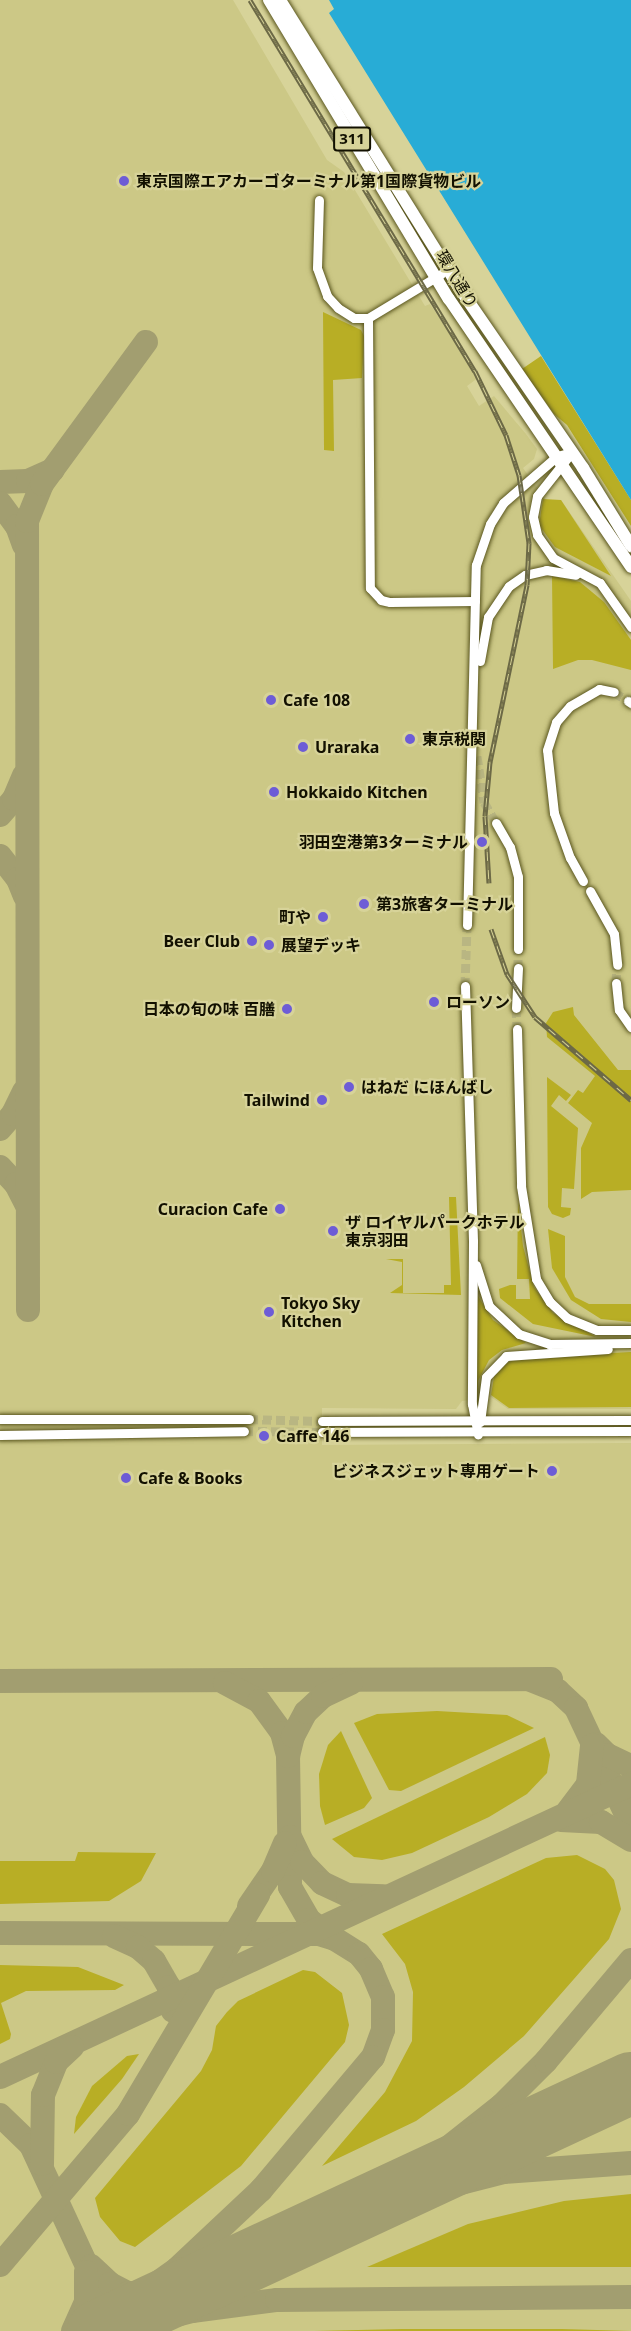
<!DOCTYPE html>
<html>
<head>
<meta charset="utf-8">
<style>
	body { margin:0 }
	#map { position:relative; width:631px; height:2331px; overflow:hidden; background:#d7d399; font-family:"Noto Sans","Noto Sans JP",sans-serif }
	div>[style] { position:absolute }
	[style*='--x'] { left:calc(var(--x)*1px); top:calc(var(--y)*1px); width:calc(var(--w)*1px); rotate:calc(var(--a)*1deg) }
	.built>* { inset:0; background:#ccc886 }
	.green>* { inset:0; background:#b8ae25 }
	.water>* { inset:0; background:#28acd6 }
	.taxiway>* { height:24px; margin:-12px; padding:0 12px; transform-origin:12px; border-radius:12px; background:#a29e70 }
	.runway>* { height:62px; margin:-31px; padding:0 31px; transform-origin:31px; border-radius:31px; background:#a29e70 }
	.minor-tunnel>* { height:9px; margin-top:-4.5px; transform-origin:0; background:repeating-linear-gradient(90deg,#b9b682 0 9px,transparent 0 13.5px) }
	.roads { filter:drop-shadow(0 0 2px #5a561e) drop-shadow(0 0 2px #5a561e) }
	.minor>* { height:9px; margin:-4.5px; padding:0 4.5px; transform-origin:4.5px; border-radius:4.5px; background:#fff }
	.major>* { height:12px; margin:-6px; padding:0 6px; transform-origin:6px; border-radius:6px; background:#fff }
	.rail>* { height:5px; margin-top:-2.5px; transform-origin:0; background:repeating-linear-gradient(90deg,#d7d399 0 9px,#6c6946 0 18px); box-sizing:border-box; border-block:2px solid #6c6946 }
	.dots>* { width:16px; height:16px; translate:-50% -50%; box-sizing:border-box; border:3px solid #d7d399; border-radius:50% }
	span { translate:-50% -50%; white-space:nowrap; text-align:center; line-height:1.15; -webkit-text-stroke:4.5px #d7d399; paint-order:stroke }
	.shield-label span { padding:2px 4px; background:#d7d399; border:2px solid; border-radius:4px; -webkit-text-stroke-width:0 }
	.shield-label { font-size:15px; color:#121000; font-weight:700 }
	.poi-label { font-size:16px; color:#121000; font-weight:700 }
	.left { translate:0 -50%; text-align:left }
	.right { translate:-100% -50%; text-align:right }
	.street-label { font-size:16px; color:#121000 }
</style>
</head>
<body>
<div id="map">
	<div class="built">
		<div style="clip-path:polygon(0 0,233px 0,327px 160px,344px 172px,425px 306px,430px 304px,479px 377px,467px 386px,479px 406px,494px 396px,526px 434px,537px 449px,534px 459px,523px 468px,546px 500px,561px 500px,631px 601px,631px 1409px,508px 1409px,491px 1397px,462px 1401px,456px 1409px,322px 1408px,322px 1445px,631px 1443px,631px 2331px,0 2331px)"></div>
	</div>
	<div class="green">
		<div style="clip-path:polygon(323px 312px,361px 330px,364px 336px,362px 378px,333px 380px,334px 451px,324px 450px)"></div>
		<div style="clip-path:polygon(541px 356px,631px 500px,631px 526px,567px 425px,554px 414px,522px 369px)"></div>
		<div style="clip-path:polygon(543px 499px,561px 500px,611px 576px,555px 547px,539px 525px)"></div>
		<div style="clip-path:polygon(552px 576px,580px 582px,604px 602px,631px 640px,631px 670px,592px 660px,578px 660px,553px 669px)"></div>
		<div style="clip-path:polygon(573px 1007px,574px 1015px,618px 1070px,631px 1070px,631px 1190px,592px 1192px,581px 1199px,581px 1148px,592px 1123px,568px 1103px,578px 1090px,583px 1093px,595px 1076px,547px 1037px,546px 1023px,553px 1012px)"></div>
		<div style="clip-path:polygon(547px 1077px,571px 1095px,566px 1101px,559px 1095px,551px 1106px,578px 1128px,574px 1189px,562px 1188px,561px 1207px,571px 1208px,570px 1215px,563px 1218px,552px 1214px,548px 1207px)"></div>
		<div style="clip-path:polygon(449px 1197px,456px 1197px,461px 1295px,390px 1293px,402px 1285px,402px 1262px,386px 1259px,403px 1259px,403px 1293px,444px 1293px,444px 1285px,451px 1285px)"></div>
		<div style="clip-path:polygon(518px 1201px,523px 1246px,534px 1287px,553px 1313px,596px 1337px,533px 1324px,500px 1298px,499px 1289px,510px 1285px,516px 1285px,516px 1299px,530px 1299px,529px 1279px,517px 1279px)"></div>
		<div style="clip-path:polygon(548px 1229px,565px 1236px,565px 1277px,575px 1297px,589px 1304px,631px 1304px,631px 1322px,601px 1319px,571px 1300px,552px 1268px)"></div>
		<div style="clip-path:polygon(476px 1293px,493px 1320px,526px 1343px,502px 1350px,489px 1360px,478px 1381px,477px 1401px)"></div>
		<div style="clip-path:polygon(631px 1352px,631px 1407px,509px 1408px,491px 1395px,494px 1377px,507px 1363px,518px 1358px)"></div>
		<div style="clip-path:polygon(437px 1711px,507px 1715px,534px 1728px,401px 1791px,389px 1790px,354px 1723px,377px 1714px)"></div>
		<div style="clip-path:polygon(341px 1731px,372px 1798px,364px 1808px,325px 1825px,320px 1806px,319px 1774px,328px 1745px)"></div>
		<div style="clip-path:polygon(545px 1737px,550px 1755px,547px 1773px,527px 1794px,489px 1817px,412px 1853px,382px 1860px,354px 1857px,332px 1839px)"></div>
		<div style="clip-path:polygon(78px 1852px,156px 1853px,141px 1881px,109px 1901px,0 1904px,0 1861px,75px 1861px)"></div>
		<div style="clip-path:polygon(577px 1855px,605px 1869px,614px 1880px,621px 1909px,609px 1939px,524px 2036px,464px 2087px,416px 2121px,322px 2166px,385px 2092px,412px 2041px,413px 1992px,405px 1964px,382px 1934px,546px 1858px)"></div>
		<div style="clip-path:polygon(0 1965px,78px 1967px,124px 1985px,115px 1990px,26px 1991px,1px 2003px,11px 2034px,10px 2039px,0 2044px)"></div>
		<div style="clip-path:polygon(303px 1970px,315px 1972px,342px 1993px,349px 2025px,345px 2042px,241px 2166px,135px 2247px,120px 2241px,100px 2217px,95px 2198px,201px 2071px,212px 2050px,216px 2026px,227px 2012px,238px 2001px)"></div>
		<div style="clip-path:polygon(139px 2054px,122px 2079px,74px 2134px,76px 2117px,92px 2086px,127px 2056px)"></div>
		<div style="clip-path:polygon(631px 2194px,631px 2267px,367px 2267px,468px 2224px,564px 2201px)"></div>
		<div style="clip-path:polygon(402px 2329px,562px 2329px,631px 2331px,314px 2331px)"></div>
	</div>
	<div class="water">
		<div style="clip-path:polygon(329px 0,631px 0,631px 500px,329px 13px,334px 9px)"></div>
	</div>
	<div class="taxiway">
		<div style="--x:0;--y:482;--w:28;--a:-2"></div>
		<div style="--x:28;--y:481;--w:27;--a:-24"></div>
		<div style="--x:0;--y:503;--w:29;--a:54"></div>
		<div style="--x:17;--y:526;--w:20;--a:70"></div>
		<div style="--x:0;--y:815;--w:21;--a:-49"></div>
		<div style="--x:14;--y:799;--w:25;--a:-67"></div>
		<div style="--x:0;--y:856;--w:29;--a:52"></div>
		<div style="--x:18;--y:879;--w:18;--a:68"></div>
		<div style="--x:0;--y:1129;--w:20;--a:-49"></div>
		<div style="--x:13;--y:1114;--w:25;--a:-64"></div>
		<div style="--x:0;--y:1167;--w:23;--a:47"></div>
		<div style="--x:16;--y:1184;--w:22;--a:63"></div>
		<div style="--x:28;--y:1310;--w:789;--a:-90.07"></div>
		<div style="--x:27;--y:521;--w:40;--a:-68"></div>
		<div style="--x:42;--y:484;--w:176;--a:-53.8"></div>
		<div style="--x:531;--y:1680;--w:29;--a:22"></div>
		<div style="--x:558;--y:1691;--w:25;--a:43"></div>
		<div style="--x:576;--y:1708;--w:129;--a:64.8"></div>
		<div style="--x:0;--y:1681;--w:551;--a:-0.21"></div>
		<div style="--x:225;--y:1683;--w:38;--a:28"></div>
		<div style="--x:259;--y:1701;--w:39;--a:54"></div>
		<div style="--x:282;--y:1733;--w:24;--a:75"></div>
		<div style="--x:288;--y:1756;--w:131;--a:89.1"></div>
		<div style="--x:290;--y:1887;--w:38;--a:60"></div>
		<div style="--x:309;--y:1920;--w:26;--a:37"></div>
		<div style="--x:596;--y:1744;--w:16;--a:45"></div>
		<div style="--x:607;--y:1755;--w:26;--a:25"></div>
		<div style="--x:288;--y:1756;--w:21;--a:-76"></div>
		<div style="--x:293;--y:1736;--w:27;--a:-62"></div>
		<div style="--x:306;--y:1712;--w:23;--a:-43"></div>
		<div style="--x:323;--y:1696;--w:31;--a:-25"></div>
		<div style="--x:568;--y:1811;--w:34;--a:-53"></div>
		<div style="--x:588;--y:1784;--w:39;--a:-84"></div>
		<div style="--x:561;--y:1820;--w:40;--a:2.9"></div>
		<div style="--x:601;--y:1822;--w:35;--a:31"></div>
		<div style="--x:290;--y:1837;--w:28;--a:64"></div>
		<div style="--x:302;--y:1862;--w:29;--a:46"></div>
		<div style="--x:322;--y:1883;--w:29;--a:25"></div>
		<div style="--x:348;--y:1895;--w:35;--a:2"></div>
		<div style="--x:249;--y:1906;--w:42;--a:-55.6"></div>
		<div style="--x:273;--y:1871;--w:30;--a:-67"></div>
		<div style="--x:0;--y:1933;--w:319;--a:0.2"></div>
		<div style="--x:319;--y:1934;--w:17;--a:17"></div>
		<div style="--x:335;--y:1939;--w:28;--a:32"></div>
		<div style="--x:359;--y:1954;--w:19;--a:51"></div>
		<div style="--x:371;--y:1969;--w:30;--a:67"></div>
		<div style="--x:383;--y:1997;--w:33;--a:90"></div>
		<div style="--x:383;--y:2030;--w:29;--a:110"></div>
		<div style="--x:373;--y:2057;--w:174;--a:130.1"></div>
		<div style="--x:261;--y:2190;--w:115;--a:136.8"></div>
		<div style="--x:177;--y:2269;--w:107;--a:144.5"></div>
		<div style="--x:114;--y:1936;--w:26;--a:25"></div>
		<div style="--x:138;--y:1947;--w:21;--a:41"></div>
		<div style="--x:154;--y:1961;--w:30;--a:60"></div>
		<div style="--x:169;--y:1987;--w:24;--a:81"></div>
		<div style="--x:0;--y:2077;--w:696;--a:-24.91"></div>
		<div style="--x:0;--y:2115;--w:43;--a:44.1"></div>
		<div style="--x:31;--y:2145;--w:205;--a:65.2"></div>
		<div style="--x:42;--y:2164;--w:69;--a:-89.2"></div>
		<div style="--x:43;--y:2095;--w:35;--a:-68"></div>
		<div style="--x:56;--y:2062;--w:22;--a:-43"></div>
		<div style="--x:386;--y:2202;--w:122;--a:-14.3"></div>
		<div style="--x:504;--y:2172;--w:127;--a:-4.1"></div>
		<div style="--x:346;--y:2216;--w:93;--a:-32.3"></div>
		<div style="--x:425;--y:2166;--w:98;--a:-38.4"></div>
		<div style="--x:502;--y:2105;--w:62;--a:-45"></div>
		<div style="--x:546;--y:2061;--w:132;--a:-49.9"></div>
		<div style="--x:0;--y:2265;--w:198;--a:-49.7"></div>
		<div style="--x:128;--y:2114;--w:255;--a:-59.3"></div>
		<div style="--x:91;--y:2266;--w:26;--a:43"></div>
		<div style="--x:110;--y:2284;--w:20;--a:27"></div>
		<div style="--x:128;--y:2293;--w:28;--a:8"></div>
		<div style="--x:156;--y:2297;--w:25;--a:-12"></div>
		<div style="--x:73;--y:2331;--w:32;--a:-66"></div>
		<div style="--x:86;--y:2302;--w:30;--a:-90"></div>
		<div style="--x:115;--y:2331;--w:80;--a:-14.6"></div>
		<div style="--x:192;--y:2311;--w:86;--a:-7.4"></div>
		<div style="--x:277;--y:2300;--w:354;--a:-0.5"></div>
	</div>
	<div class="runway">
		<div style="--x:98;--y:2331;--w:588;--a:-24.95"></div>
	</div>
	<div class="minor-tunnel">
		<div style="--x:614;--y:692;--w:17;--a:33"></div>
		<div style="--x:477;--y:756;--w:47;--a:81.3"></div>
		<div style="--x:484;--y:802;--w:24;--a:60"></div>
		<div style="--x:518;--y:968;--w:19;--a:-90"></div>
		<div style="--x:616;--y:983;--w:18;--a:-87"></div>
		<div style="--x:465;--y:986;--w:61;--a:-88.1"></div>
		<div style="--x:516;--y:1008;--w:21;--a:87"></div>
		<div style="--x:249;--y:1419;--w:73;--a:1.6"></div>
		<div style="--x:244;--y:1431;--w:78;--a:0.7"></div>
	</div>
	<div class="roads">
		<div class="minor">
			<div style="--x:319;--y:200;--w:68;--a:91.7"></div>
			<div style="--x:317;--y:268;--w:30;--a:70"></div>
			<div style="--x:327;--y:296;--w:16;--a:47"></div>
			<div style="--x:338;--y:308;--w:19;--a:32"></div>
			<div style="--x:354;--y:318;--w:14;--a:0"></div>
			<div style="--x:368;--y:318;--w:85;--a:-31.1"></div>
			<div style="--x:368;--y:318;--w:270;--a:89.6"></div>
			<div style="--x:370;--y:588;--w:16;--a:47"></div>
			<div style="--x:381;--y:600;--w:9;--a:13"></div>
			<div style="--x:390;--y:602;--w:85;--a:-0.7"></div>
			<div style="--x:572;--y:452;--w:56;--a:128.5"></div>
			<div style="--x:537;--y:496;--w:21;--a:101"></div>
			<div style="--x:533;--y:517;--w:18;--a:77"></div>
			<div style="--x:537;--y:535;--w:28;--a:55"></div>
			<div style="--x:553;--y:558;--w:53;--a:28"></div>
			<div style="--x:600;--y:583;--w:54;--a:54.8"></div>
			<div style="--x:480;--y:661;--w:45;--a:-79.7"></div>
			<div style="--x:488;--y:617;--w:37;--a:-56"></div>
			<div style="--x:509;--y:586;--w:19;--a:-35"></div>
			<div style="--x:525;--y:575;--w:22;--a:-13"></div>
			<div style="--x:546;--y:570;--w:30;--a:9"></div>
			<div style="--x:628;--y:701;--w:4;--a:34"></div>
			<div style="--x:496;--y:823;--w:28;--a:60"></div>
			<div style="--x:510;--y:847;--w:31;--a:75"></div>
			<div style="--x:518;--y:877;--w:72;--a:90"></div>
			<div style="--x:583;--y:881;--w:26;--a:-119"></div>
			<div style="--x:570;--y:858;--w:48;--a:-109.6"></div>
			<div style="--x:554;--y:813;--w:63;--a:-96.3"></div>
			<div style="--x:547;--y:750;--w:29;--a:-72"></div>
			<div style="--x:556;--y:722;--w:21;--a:-49"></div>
			<div style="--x:570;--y:706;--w:34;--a:-30"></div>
			<div style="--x:599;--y:689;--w:15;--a:11"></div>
			<div style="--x:590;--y:891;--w:49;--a:60.8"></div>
			<div style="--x:614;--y:934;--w:31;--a:84"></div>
			<div style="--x:467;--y:925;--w:360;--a:-88.6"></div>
			<div style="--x:476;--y:565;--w:43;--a:-71.1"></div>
			<div style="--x:490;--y:524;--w:25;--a:-58"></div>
			<div style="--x:503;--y:503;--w:72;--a:-41"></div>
			<div style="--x:557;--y:456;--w:16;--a:-15"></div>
			<div style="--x:616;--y:983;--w:27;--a:84"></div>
			<div style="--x:619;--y:1010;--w:21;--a:55"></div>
			<div style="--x:465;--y:986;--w:255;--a:88.2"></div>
			<div style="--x:473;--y:1241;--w:163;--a:90.4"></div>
			<div style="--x:472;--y:1404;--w:31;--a:79"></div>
			<div style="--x:516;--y:1008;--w:40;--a:-87.1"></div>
			<div style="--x:517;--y:1029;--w:157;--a:88.5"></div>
			<div style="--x:521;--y:1186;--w:94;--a:80.8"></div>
			<div style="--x:536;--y:1279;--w:27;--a:59"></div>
			<div style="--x:550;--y:1302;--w:23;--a:43"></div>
			<div style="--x:567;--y:1318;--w:32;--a:22"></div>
			<div style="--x:597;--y:1330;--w:34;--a:0"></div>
			<div style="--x:476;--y:1265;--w:43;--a:72.4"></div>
			<div style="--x:489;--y:1306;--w:41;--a:43"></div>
			<div style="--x:519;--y:1334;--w:32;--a:18"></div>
			<div style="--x:549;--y:1344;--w:82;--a:-0.7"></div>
			<div style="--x:0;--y:1419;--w:249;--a:0"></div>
			<div style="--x:322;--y:1421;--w:309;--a:-0.2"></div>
			<div style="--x:480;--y:1422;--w:45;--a:-82.4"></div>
			<div style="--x:486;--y:1377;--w:29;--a:-46"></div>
			<div style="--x:506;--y:1356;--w:102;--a:-3.9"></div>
			<div style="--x:322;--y:1432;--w:309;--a:-0.2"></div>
			<div style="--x:0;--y:1435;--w:244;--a:-0.9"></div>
		</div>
		<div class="major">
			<div style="--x:269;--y:0;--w:349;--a:59"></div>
			<div style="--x:449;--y:299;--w:324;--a:55.8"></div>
			<div style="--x:280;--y:0;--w:337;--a:58.1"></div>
			<div style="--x:458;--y:286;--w:221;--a:55.5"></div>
			<div style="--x:583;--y:468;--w:92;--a:58.4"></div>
		</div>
	</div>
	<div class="rail">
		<div style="--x:250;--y:0;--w:434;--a:58.8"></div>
		<div style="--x:475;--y:371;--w:71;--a:64.2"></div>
		<div style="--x:506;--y:435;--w:42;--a:72"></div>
		<div style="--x:519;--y:475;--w:69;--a:81.6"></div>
		<div style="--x:529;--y:543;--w:42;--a:92.7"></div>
		<div style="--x:527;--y:585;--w:181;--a:101.8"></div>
		<div style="--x:490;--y:762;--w:54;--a:95.3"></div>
		<div style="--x:485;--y:816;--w:67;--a:86.6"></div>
		<div style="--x:491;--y:929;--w:48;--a:70.4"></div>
		<div style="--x:507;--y:974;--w:51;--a:56.9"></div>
		<div style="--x:535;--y:1017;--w:127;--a:40.8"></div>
	</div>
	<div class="dots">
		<div style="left:124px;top:181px;background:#6d5cd6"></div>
		<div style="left:271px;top:700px;background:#6d5cd6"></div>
		<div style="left:410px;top:739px;background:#6d5cd6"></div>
		<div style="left:303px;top:747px;background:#6d5cd6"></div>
		<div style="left:274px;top:792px;background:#6d5cd6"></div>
		<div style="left:482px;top:842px;background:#6d5cd6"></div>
		<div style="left:364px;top:904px;background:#6d5cd6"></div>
		<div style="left:323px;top:917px;background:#6d5cd6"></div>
		<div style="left:252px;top:941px;background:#6d5cd6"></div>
		<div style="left:269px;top:945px;background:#6d5cd6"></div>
		<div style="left:434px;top:1002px;background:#6d5cd6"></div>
		<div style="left:287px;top:1009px;background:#6d5cd6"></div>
		<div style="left:349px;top:1087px;background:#6d5cd6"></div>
		<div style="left:322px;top:1100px;background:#6d5cd6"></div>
		<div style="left:280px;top:1209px;background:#6d5cd6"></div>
		<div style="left:333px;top:1231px;background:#6d5cd6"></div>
		<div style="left:269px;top:1312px;background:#6d5cd6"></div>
		<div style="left:264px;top:1436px;background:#6d5cd6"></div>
		<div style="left:552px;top:1471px;background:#6d5cd6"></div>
		<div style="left:126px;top:1478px;background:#6d5cd6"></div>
	</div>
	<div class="shield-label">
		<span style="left:352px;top:139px">311</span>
	</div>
	<div class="poi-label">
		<span class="left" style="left:136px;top:181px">東京国際エアカーゴターミナル第1国際貨物ビル</span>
		<span class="left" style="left:283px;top:700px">Cafe 108</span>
		<span class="left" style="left:422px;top:739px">東京税関</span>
		<span class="left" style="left:315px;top:747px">Uraraka</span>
		<span class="left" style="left:286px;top:792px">Hokkaido Kitchen</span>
		<span class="right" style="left:468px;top:842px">羽田空港第3ターミナル</span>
		<span class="left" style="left:376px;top:904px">第3旅客ターミナル</span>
		<span class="right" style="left:311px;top:917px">町や</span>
		<span class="right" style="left:240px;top:941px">Beer Club</span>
		<span class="left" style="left:281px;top:945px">展望デッキ</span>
		<span class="left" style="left:446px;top:1002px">ローソン</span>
		<span class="right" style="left:275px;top:1009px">日本の旬の味 百膳</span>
		<span class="left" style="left:361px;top:1087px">はねだ にほんばし</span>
		<span class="right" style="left:310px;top:1100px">Tailwind</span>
		<span class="right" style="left:268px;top:1209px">Curacion Cafe</span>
		<span class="left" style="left:345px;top:1231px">ザ ロイヤルパークホテル<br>東京羽田</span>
		<span class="left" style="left:281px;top:1312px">Tokyo Sky<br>Kitchen</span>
		<span class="left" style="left:276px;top:1436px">Caffe 146</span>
		<span class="right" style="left:540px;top:1471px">ビジネスジェット専用ゲート</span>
		<span class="left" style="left:138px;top:1478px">Cafe &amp; Books</span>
	</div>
	<div class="street-label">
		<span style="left:457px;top:279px;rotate:59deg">環八通り</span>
	</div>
</div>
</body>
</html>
